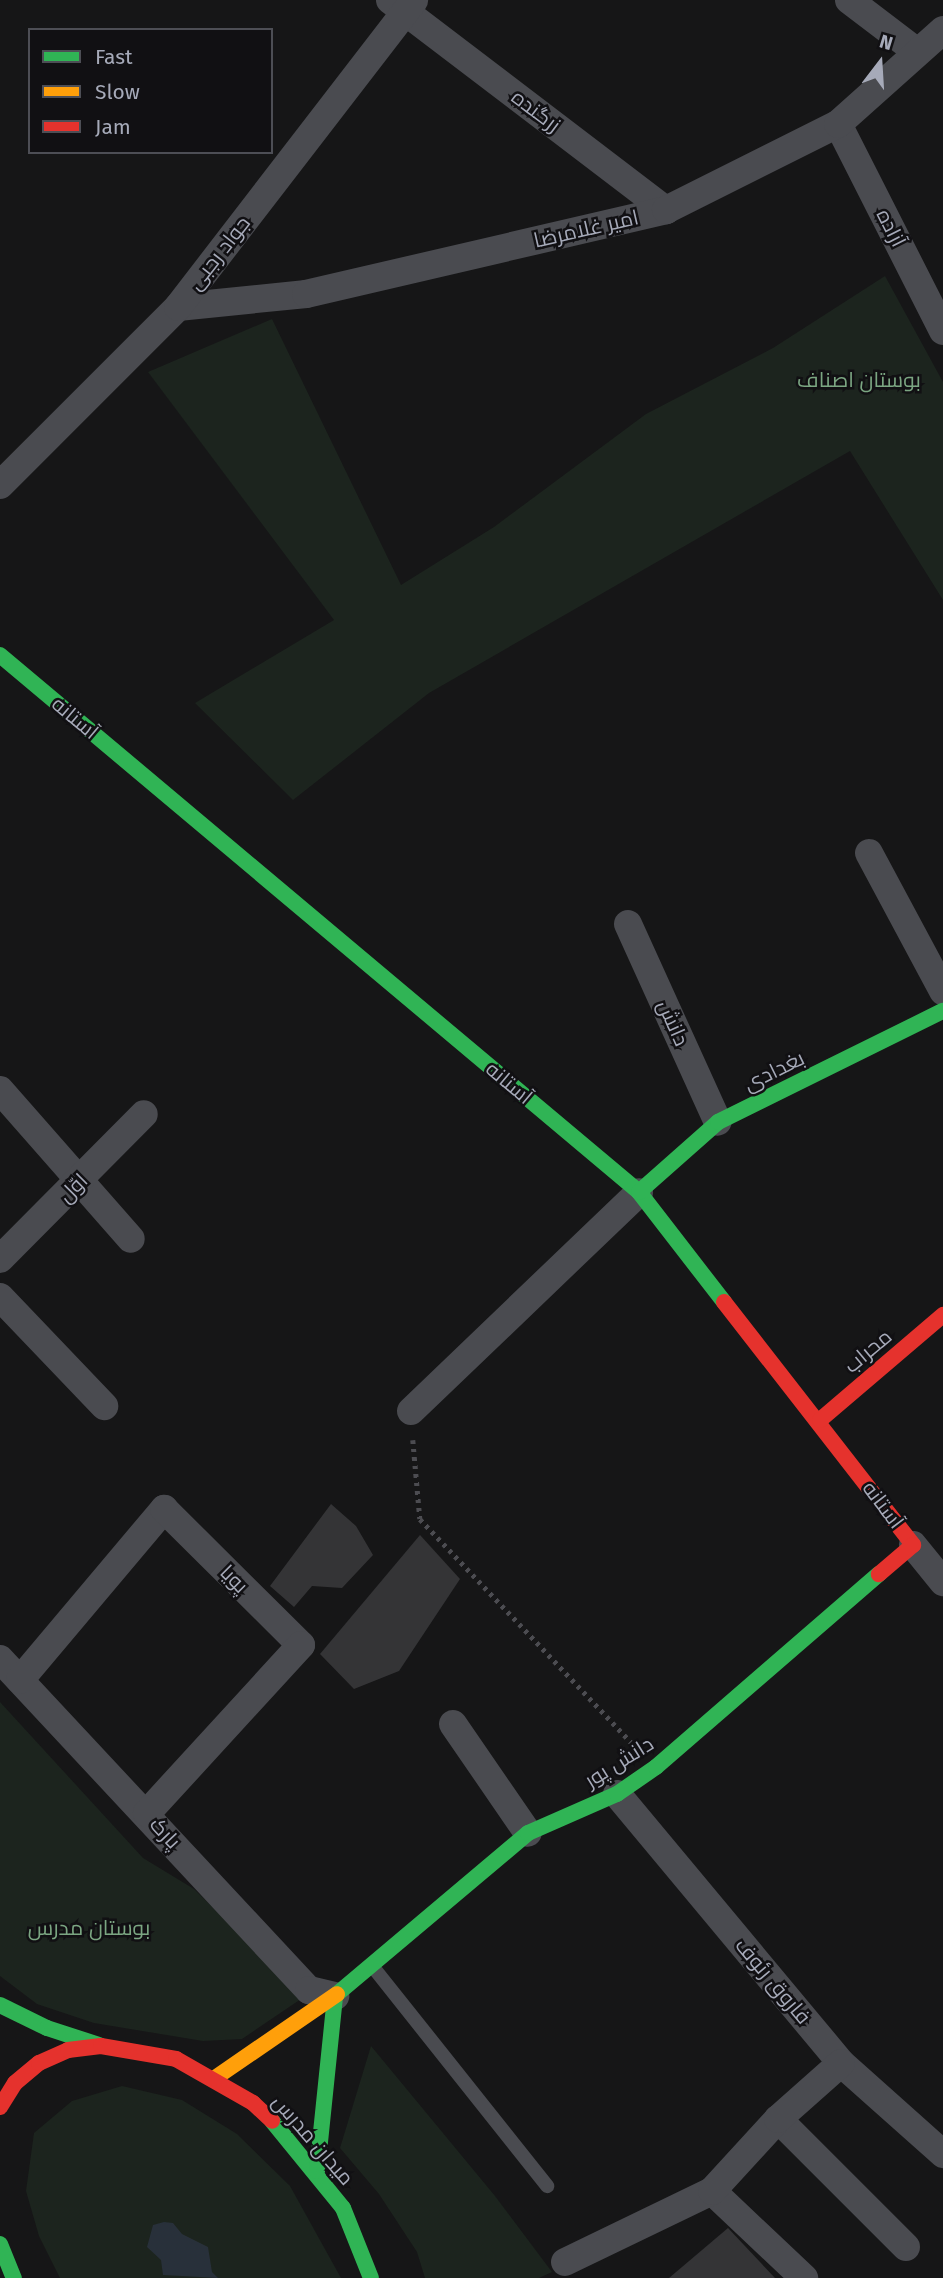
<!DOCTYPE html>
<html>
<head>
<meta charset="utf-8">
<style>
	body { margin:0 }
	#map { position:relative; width:943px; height:2278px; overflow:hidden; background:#161617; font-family:"Fira Sans",Cairo,sans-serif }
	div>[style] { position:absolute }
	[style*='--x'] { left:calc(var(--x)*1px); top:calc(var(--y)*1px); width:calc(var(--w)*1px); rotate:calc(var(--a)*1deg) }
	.green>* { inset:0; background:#1c241e }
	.water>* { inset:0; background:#28303a }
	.building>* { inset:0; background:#343436 }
	.path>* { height:4.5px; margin-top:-2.25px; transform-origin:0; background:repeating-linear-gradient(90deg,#4c4c51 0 3.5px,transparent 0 8.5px) }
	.lane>* { height:14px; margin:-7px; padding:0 7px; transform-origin:7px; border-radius:7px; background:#4a4b50 }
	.street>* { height:28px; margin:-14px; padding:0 14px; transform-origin:14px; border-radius:14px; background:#4a4b50 }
	.fast>* { height:16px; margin:-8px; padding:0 8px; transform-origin:8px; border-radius:8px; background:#30b455 }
	.slow>* { height:16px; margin:-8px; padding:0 8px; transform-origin:8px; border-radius:8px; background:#ff9f0a }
	.jam>* { height:16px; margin:-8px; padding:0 8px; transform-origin:8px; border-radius:8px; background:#e5322d }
	span { translate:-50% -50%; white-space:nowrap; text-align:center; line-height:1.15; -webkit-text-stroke:5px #111013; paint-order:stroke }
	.street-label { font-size:21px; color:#a6aab9 }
	.park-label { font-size:21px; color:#7ba682 }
	.legend { position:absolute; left:28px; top:28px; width:245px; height:126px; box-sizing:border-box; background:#111013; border:2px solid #4d4e55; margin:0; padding:9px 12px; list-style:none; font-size:21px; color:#a6aab9 }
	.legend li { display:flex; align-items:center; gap:14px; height:35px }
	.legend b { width:35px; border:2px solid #4d4e55 }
	.north { position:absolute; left:845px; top:28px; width:70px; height:70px; -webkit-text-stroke:5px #111013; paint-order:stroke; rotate:17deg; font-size:19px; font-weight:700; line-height:28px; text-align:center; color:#a6aab9 }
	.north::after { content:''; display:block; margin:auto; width:24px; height:32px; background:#a6aab9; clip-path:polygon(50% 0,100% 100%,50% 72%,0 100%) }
</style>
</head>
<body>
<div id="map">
	<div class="green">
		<div style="clip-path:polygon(885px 276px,943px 382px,943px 600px,850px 451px,429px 693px,293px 800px,195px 703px,334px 620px,148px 372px,272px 319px,401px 585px,494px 527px,646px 414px,773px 348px)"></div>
		<div style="clip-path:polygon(0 1702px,143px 1858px,194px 1889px,304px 1997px,242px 2039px,203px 2041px,94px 2023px,37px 2004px,0 1976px)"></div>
		<div style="clip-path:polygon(371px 2046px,495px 2196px,552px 2272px,539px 2278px,425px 2278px,417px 2252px,379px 2194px,340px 2148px)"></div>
		<div style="clip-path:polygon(122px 2086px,182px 2100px,237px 2134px,290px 2186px,341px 2278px,60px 2278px,39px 2236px,26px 2191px,34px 2133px,72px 2101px)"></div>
	</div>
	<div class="water">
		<div style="clip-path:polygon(164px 2222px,173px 2223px,182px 2234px,208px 2247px,212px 2272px,218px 2278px,163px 2275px,161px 2260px,147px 2247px,153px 2225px)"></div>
	</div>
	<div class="building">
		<div style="clip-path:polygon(331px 1504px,356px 1526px,373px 1555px,342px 1588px,312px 1586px,294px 1607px,270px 1586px)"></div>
		<div style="clip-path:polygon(420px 1535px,460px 1579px,399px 1671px,354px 1689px,320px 1654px)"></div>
		<div style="clip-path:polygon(728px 2228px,775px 2278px,669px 2278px)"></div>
	</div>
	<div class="path">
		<div style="--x:413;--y:1440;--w:79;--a:84.9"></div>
		<div style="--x:420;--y:1519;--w:307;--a:46.6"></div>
	</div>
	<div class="lane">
		<div style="--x:373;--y:1967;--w:280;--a:51.5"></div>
	</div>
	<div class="street">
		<div style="--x:390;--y:0;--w:347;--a:37.3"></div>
		<div style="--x:849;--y:0;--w:84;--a:37.3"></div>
		<div style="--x:838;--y:124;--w:232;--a:63.1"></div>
		<div style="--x:178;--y:307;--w:129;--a:-5.8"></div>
		<div style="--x:306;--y:294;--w:370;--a:-13.1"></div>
		<div style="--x:666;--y:210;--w:192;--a:-26.6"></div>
		<div style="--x:838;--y:124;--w:141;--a:-41.8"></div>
		<div style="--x:0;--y:485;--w:252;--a:-45"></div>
		<div style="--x:178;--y:307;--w:387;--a:-52.4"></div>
		<div style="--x:869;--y:853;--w:157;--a:61.8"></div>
		<div style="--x:628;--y:924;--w:217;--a:65.6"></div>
		<div style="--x:0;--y:1090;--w:198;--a:48.7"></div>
		<div style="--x:0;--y:1259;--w:204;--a:-45.2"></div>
		<div style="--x:0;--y:1297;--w:151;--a:46.3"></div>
		<div style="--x:411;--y:1411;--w:316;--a:-43.8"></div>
		<div style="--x:913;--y:1545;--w:48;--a:51"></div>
		<div style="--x:0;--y:1659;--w:453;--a:47"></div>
		<div style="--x:309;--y:1990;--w:27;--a:13"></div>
		<div style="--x:20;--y:1680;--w:224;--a:-49.9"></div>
		<div style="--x:164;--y:1509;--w:193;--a:44.8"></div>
		<div style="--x:301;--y:1645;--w:228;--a:132.5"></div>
		<div style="--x:453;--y:1724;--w:132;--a:55.5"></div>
		<div style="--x:617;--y:1794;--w:350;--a:50.2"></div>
		<div style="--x:841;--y:2063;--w:137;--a:41.7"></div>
		<div style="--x:778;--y:2119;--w:181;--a:45"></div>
		<div style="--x:712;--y:2191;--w:127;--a:43.4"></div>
		<div style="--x:565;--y:2262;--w:163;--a:-25.8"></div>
		<div style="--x:712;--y:2191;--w:98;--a:-47.5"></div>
		<div style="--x:778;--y:2119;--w:84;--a:-41.6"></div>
	</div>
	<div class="fast">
		<div style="--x:0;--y:655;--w:835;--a:40.04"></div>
		<div style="--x:639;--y:1192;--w:139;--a:52.3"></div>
		<div style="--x:639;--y:1192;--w:106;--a:-41.5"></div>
		<div style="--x:718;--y:1122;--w:251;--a:-26.3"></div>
		<div style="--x:337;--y:1994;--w:250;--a:-40.1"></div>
		<div style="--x:528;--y:1833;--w:97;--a:-23.7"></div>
		<div style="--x:617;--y:1794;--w:47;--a:-34.7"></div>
		<div style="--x:656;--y:1767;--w:295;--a:-40.9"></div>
		<div style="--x:0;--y:2005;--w:52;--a:26.1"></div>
		<div style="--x:47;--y:2028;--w:55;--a:18.1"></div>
		<div style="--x:272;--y:2121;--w:112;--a:50.8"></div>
		<div style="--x:343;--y:2208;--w:75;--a:68.2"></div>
		<div style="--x:317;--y:2171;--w:176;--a:-84.1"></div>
		<div style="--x:0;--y:2244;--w:37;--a:68"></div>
	</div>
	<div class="slow">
		<div style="--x:215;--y:2078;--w:148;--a:-34.5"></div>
	</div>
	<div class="jam">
		<div style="--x:724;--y:1302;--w:308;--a:52.1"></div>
		<div style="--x:913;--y:1545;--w:45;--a:139.5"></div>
		<div style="--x:820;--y:1420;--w:162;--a:-40.5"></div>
		<div style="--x:0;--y:2107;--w:28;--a:-58"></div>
		<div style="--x:15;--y:2083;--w:31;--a:-40"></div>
		<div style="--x:39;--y:2063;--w:32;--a:-24"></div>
		<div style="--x:68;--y:2050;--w:33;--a:-7"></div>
		<div style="--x:101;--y:2046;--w:76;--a:9.8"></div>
		<div style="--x:176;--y:2059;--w:89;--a:29.7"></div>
		<div style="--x:253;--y:2103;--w:26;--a:43"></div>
	</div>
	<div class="street-label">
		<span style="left:536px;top:111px;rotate:37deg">زرگنده</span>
		<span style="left:891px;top:228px;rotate:63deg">آزاده</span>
		<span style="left:586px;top:229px;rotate:-13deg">امیر غلامرضا</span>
		<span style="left:219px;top:253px;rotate:-52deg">جواد رجبی</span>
		<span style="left:75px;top:718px;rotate:40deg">آستانه</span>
		<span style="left:673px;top:1023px;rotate:66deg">دانش</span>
		<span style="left:774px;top:1071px;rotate:-26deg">بغدادی</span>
		<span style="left:509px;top:1083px;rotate:40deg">آستانه</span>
		<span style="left:73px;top:1188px;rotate:-45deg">اوّل</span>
		<span style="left:868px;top:1351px;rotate:-40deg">محراب</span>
		<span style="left:883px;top:1505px;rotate:53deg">آستانه</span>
		<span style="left:234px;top:1579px;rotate:45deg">پویا</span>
		<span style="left:619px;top:1762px;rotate:-32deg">دانش پور</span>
		<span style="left:165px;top:1833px;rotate:47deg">پارک</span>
		<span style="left:773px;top:1981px;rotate:50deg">فاروق رئوف</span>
		<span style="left:313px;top:2140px;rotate:49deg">میدان مدرس</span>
	</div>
	<div class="park-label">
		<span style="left:859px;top:380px">بوستان اصناف</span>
		<span style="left:89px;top:1928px">بوستان مدرس</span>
	</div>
	<ul class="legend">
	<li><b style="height:9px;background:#30b455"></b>Fast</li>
	<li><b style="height:9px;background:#ff9f0a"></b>Slow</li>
	<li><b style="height:9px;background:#e5322d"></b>Jam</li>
	</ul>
	<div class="north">N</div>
</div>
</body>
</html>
